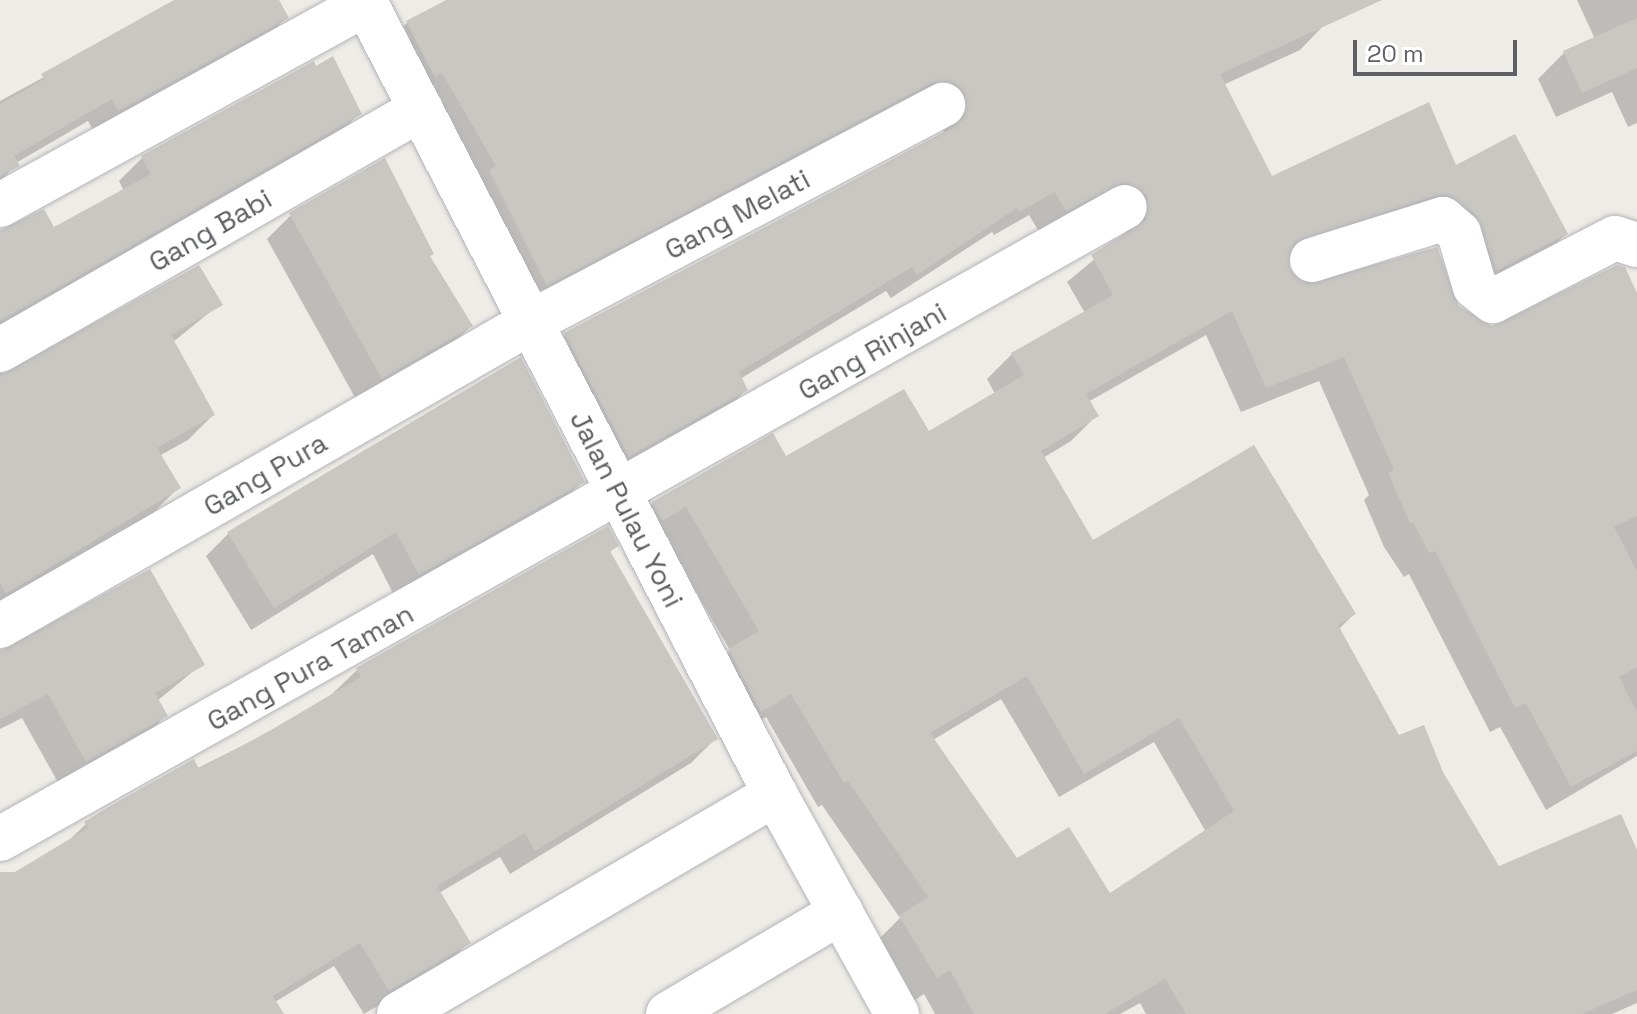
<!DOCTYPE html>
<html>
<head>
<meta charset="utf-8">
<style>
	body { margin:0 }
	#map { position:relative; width:1637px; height:1014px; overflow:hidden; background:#eeece6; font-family:"Space Grotesk",sans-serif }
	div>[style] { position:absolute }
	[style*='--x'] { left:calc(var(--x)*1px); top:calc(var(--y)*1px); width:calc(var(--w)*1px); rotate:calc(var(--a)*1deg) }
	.shadow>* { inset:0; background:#0003 }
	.building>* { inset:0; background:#c9c7c2 }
	.roads { filter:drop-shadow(0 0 2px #b3b5b9) drop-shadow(0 0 2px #b3b5b9) }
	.minor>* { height:44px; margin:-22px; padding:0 22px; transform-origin:22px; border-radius:22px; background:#fff }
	span { translate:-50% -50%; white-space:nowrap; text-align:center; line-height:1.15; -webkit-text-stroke:6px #fff; paint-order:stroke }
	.street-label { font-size:28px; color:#5e6064 }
	.scale { position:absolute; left:1353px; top:40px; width:164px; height:36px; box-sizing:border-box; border:4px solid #5e6064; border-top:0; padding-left:10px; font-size:24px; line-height:28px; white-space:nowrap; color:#5e6064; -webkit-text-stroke:6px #fff; paint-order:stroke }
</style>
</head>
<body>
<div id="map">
	<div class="shadow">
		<div style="clip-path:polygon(186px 0,277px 0,287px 17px,263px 41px,95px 133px,88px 121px,16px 163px,0 183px,0 101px)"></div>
		<div style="clip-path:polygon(evenodd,450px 0,1314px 0,1325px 24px,1300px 50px,1223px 85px,1271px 178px,1455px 167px,1566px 234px,1540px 259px,1471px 295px,1451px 240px,1410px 219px,1287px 258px,1293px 279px,1457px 307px,1491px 328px,1637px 321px,1637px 756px,1546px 810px,1500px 727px,1490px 732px,1409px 574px,1404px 577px,1384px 547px,1364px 500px,1369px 495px,1319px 381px,1241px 412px,1206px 335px,1088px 402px,1096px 416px,1071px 441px,1043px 458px,1092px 543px,1354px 614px,1338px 630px,1398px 737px,1441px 773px,1498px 869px,1637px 855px,1637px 1003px,1612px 1014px,1146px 1014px,1140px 1003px,1120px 1014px,935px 1014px,924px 994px,912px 1002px,875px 943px,900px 918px,822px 805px,818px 807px,766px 717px,735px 736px,704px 676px,730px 650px,660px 531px,628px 528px,653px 503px,785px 459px,928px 434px,995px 394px,987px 379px,1012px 354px,1085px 313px,1067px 282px,1126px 233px,1113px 211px,1041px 235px,1029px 215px,994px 235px,992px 232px,891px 298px,886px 291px,740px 379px,746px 390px,721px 415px,603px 481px,540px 360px,566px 334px,944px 132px,930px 108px,521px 309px,382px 48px,407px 23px,450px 0,1001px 699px,1059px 797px,1154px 742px,1206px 832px,1110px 896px,1016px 861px,933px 740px,1001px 699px)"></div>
		<div style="clip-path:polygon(1577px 0,1637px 0,1637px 123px,1628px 127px,1612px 92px,1556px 117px,1538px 79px,1564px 53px,1595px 39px)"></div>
		<div style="clip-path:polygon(360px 113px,336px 137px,0 329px,0 232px,54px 230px,124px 191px,119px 181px,143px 157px)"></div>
		<div style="clip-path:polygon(291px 215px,428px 257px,471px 326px,447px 350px,357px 401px,267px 239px)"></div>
		<div style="clip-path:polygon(220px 304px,173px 342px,213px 415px,188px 440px,159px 456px,178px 488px,153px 513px,0 605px,0 373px,13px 374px)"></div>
		<div style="clip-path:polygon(583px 481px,560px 504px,395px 597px,373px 554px,251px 630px,206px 556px,229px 533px)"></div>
		<div style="clip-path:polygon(607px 529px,616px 546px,609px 553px,716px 738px,691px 763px,510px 874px,500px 857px,439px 893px,469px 942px,444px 967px,364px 1014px,334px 966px,275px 1002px,282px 1014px,0 1014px,0 883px,65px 844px,86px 824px,272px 731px,332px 694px,357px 670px)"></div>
		<div style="clip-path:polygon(0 650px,12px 650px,202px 664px,157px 701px,166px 715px,141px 741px,60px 786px,22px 718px,0 729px)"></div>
	</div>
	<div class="building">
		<div style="clip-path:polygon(174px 0,279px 0,289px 18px,118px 111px,112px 99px,14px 156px,20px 166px,0 176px,0 104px,44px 79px,41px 74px)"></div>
		<div style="clip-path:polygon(evenodd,446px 0,1382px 0,1220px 74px,1272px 176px,1429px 102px,1456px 165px,1515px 134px,1568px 234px,1496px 271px,1476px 215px,1449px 195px,1436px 195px,1294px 243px,1288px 267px,1306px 284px,1437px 247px,1459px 306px,1492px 326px,1617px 265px,1625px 267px,1637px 293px,1637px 516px,1614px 527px,1637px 571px,1637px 667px,1619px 677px,1637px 712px,1637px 751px,1571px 787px,1526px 703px,1515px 708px,1435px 551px,1429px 553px,1413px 522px,1410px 523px,1388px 473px,1394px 470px,1344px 357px,1266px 388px,1232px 311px,1086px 394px,1099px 416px,1041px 451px,1093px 540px,1254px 445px,1356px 614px,1338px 625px,1399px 735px,1424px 725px,1443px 772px,1499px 866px,1621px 814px,1637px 850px,1637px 990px,1582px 1014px,1186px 1014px,1165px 979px,1105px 1014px,974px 1014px,950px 970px,937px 978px,899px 916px,928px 897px,848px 781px,844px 783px,791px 694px,761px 712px,728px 649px,759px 631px,686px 507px,662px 521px,652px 502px,773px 433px,786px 456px,904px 389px,929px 431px,1024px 375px,1011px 353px,1113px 295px,1091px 255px,1146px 220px,1147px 195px,1125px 182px,1066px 211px,1055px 192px,1019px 212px,1017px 208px,917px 275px,912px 267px,739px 372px,748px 390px,629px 457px,564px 333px,955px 127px,964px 118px,965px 94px,956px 84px,931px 83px,547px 286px,489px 170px,496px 166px,442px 73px,435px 77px,406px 21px,446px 0,1027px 676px,1084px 774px,1179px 718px,1234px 811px,1110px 893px,1069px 827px,1017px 858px,930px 733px,1027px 676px)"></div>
		<div style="clip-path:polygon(1637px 18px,1637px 68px,1582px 93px,1563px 51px)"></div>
		<div style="clip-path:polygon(333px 56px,362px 114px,0 321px,0 230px,44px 209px,54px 227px,151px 174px,141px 156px,314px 61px,316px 66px)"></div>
		<div style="clip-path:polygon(385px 158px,434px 254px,430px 256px,473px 326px,382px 379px,289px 213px)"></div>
		<div style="clip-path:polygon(199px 265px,223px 305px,171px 335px,215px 415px,157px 448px,181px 488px,6px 594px,0 582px,0 375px)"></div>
		<div style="clip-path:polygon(521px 357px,585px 482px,419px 575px,396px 532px,274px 608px,227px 532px)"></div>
		<div style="clip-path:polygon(608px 526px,619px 546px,610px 551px,718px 739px,535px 851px,525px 833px,437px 886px,471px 943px,389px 991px,360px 943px,273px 996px,284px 1014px,0 1014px,0 872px,15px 872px,88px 828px,84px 822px,110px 806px,194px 759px,199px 769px,271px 730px,361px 677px,356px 668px)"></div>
		<div style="clip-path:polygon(150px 569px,205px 665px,155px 693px,168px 716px,86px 762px,48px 694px,0 719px,0 651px)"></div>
	</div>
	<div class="roads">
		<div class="minor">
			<div style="--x:364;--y:0;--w:894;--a:62.63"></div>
			<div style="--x:775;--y:794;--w:252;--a:61"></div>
			<div style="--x:0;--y:205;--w:418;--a:-28.8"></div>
			<div style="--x:1312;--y:260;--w:137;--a:-17.4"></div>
			<div style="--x:1443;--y:219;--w:21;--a:41"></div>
			<div style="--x:1459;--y:233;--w:56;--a:73.5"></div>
			<div style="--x:1475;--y:287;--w:23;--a:38"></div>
			<div style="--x:1493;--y:301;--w:137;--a:-27.3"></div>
			<div style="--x:1615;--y:238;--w:23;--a:18"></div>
			<div style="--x:0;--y:350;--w:485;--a:-29.8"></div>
			<div style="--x:0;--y:626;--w:612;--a:-29.79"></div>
			<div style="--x:531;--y:322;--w:466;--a:-27.8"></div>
			<div style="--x:0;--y:839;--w:1290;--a:-29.33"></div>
			<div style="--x:399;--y:1014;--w:436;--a:-30.3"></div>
			<div style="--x:668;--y:1014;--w:201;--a:-30.5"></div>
		</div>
	</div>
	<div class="street-label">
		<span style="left:737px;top:214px;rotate:-28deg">Gang Melati</span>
		<span style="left:210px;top:230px;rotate:-30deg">Gang Babi</span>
		<span style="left:872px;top:351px;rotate:-30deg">Gang Rinjani</span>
		<span style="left:265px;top:474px;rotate:-30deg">Gang Pura</span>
		<span style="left:627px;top:509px;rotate:63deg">Jalan Pulau Yoni</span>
		<span style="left:310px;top:667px;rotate:-29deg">Gang Pura Taman</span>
	</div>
	<div class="scale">20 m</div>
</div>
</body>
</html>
